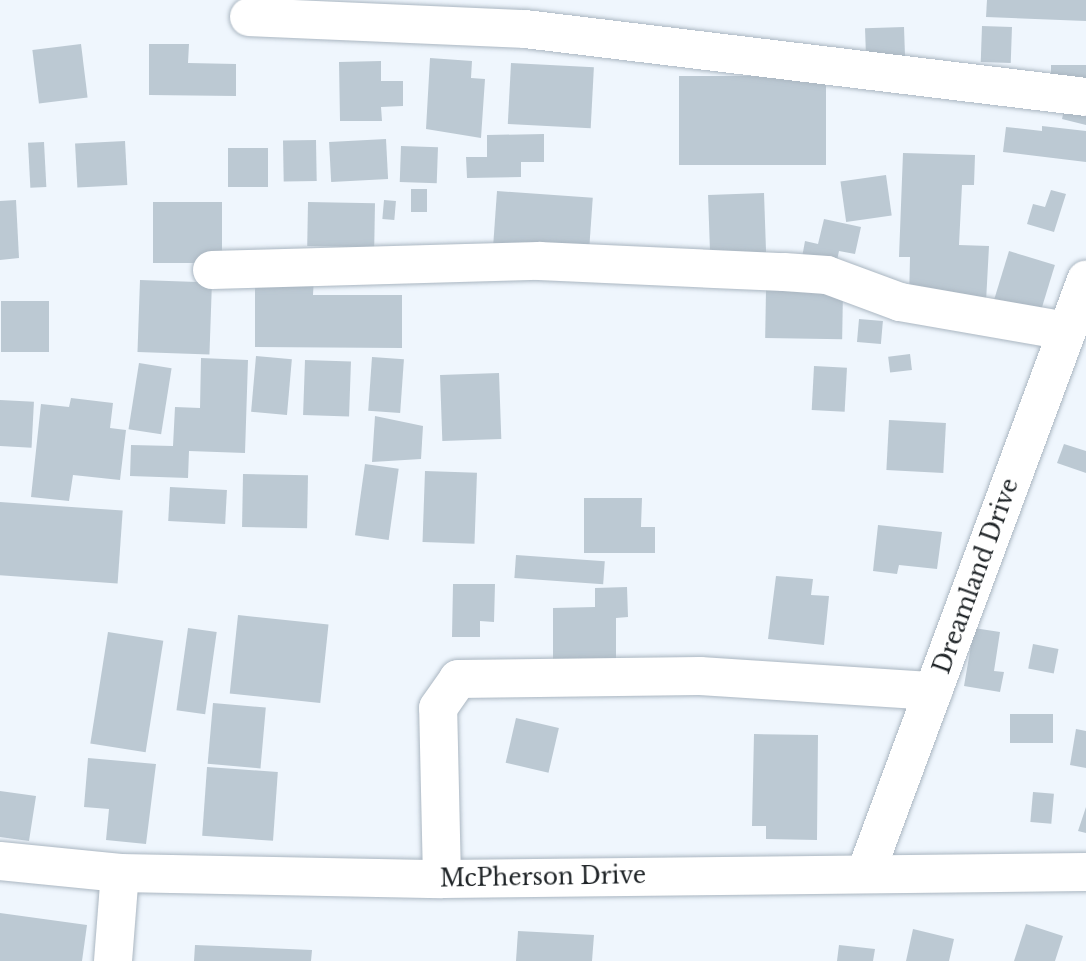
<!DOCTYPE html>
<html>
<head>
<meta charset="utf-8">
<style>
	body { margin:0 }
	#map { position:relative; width:1086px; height:961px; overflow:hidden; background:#eff6fd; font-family:"Libre Baskerville",serif }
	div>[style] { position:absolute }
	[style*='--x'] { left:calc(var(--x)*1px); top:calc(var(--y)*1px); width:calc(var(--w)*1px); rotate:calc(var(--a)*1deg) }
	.building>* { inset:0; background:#bcc9d3; transform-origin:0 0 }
	.roads { filter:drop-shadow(0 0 2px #aab6c1) drop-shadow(0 0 2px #aab6c1) }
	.minor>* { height:38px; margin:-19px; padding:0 19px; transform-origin:19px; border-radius:19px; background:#fff }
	span { translate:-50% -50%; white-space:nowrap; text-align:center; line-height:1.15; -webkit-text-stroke:6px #fff; paint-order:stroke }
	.street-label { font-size:23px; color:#1f2427 }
</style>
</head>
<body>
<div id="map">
	<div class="building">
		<div style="clip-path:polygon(987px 0,1086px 0,1086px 21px,986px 17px)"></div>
		<div style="left:982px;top:26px;width:30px;height:36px;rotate:2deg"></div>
		<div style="left:904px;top:27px;width:33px;height:39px;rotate:88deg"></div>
		<div style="left:81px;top:44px;width:54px;height:49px;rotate:83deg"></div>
		<div style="clip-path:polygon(149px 44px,189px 44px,188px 63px,236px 64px,236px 96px,149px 95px)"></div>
		<div style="clip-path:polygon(430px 58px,472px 61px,471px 78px,485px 79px,481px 138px,426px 129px)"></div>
		<div style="clip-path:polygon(381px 61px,381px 81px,403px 81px,403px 106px,381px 107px,382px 121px,340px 121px,339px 62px)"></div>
		<div style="left:511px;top:63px;width:83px;height:61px;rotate:3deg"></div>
		<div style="left:1086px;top:65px;width:23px;height:35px;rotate:90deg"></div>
		<div style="left:679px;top:76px;width:147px;height:89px"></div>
		<div style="clip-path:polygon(1065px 106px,1086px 106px,1086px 125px,1062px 119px)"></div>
		<div style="clip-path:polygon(1042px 126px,1086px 131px,1086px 162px,1003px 152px,1006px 127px,1042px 131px)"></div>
		<div style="clip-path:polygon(544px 134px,544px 162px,521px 162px,521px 177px,467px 178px,466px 157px,487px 157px,487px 135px)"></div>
		<div style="left:386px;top:139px;width:40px;height:57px;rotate:87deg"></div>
		<div style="left:316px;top:140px;width:41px;height:33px;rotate:89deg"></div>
		<div style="left:125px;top:141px;width:44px;height:50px;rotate:87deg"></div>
		<div style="left:44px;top:142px;width:45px;height:16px;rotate:87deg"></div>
		<div style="left:401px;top:146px;width:37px;height:36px;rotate:2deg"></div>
		<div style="left:268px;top:148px;width:39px;height:40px;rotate:90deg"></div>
		<div style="clip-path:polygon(903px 153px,975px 155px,974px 185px,962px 185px,959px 245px,989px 246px,986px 302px,909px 300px,910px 257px,899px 257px)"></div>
		<div style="left:886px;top:175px;width:41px;height:46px;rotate:82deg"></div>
		<div style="left:427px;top:189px;width:23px;height:16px;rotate:90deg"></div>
		<div style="clip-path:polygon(1051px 190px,1066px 194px,1054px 232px,1027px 224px,1033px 204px,1045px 207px)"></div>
		<div style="left:497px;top:191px;width:96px;height:56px;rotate:4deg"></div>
		<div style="left:764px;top:193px;width:72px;height:56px;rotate:88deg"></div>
		<div style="clip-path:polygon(16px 200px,19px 258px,0 260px,0 201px)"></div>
		<div style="left:384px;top:200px;width:12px;height:19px;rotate:5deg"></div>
		<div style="left:222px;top:202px;width:61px;height:69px;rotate:90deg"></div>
		<div style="left:308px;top:202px;width:67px;height:44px;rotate:1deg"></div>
		<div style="clip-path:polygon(824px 219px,861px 227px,855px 254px,839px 251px,835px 270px,801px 263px,805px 241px,818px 244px)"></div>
		<div style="left:1009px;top:251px;width:48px;height:58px;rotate:17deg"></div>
		<div style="clip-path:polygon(255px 276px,314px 276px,313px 295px,402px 295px,402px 348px,255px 347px)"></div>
		<div style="left:140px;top:280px;width:72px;height:72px;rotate:2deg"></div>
		<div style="left:766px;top:290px;width:77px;height:48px;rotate:1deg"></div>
		<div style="left:1px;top:301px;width:48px;height:51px"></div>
		<div style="left:859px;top:319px;width:24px;height:23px;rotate:5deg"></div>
		<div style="left:910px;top:354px;width:16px;height:22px;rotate:83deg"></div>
		<div style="left:256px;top:356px;width:36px;height:56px;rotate:5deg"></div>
		<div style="left:372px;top:357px;width:32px;height:54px;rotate:4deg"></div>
		<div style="clip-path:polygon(201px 358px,248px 360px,245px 453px,189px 451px,188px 478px,130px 476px,131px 445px,173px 446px,175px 407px,200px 408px)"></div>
		<div style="left:305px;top:360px;width:46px;height:55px;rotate:2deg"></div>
		<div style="left:139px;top:363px;width:33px;height:67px;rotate:9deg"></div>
		<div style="left:814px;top:366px;width:33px;height:44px;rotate:3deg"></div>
		<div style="left:499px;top:373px;width:66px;height:59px;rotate:88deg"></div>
		<div style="clip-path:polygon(71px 398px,113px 403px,110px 428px,126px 430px,120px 480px,73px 475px,69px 501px,31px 497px,41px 404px,69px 407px)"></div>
		<div style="left:0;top:400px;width:34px;height:46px;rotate:3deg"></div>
		<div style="clip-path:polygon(375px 416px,423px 426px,421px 459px,372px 462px)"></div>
		<div style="left:889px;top:420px;width:57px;height:50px;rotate:3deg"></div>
		<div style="clip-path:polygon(1064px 444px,1086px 451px,1086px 473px,1057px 463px)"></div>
		<div style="left:365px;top:464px;width:34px;height:72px;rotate:8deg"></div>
		<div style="left:425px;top:471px;width:52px;height:71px;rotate:2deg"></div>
		<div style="left:243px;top:474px;width:65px;height:53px;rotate:1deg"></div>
		<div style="left:170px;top:487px;width:57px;height:34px;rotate:3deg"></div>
		<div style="clip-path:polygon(584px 498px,642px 498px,641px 527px,655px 527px,655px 553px,584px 553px)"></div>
		<div style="left:0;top:502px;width:123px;height:73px;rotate:4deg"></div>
		<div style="clip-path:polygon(878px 525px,942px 532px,937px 569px,899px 565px,897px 574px,873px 571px)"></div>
		<div style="left:516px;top:555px;width:89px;height:23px;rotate:4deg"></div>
		<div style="clip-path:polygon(776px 576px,813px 579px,811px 595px,829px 596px,824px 645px,768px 639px)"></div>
		<div style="clip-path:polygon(453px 584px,495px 584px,494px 622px,480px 621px,480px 637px,452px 637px)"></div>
		<div style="clip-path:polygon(627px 587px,628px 617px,616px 618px,616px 663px,553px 663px,553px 608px,595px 607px,595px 588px)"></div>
		<div style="left:238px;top:615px;width:91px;height:79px;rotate:6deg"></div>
		<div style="left:188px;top:628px;width:29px;height:83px;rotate:8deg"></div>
		<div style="clip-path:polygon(974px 628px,1000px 632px,994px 671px,1004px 672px,1000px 692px,964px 686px)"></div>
		<div style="left:108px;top:632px;width:56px;height:113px;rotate:9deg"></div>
		<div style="left:1033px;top:644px;width:26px;height:25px;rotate:11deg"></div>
		<div style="left:213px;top:703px;width:53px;height:61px;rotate:5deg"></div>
		<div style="left:1053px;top:714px;width:29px;height:43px;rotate:90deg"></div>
		<div style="left:516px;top:718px;width:44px;height:46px;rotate:13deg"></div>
		<div style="clip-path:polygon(1076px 729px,1086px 731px,1086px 768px,1070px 765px)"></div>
		<div style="clip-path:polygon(754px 734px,818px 735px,817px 840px,766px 839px,766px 826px,752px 826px)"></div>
		<div style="clip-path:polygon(88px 758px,156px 764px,146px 844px,106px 840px,109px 809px,84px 807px)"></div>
		<div style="left:207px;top:767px;width:71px;height:69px;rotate:4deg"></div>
		<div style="clip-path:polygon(0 791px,36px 796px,29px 841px,0 837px)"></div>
		<div style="left:1033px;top:792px;width:21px;height:30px;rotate:5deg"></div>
		<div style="clip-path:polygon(1086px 807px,1086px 833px,1078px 831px)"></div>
		<div style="clip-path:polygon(0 913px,87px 925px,82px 961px,0 961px)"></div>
		<div style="clip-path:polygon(1026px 924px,1063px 936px,1055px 961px,1014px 961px)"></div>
		<div style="clip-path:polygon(913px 929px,954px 939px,949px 961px,906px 961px)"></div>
		<div style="clip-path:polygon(518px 931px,594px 935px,592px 961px,516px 961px)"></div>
		<div style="clip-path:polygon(195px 945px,312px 950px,311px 961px,194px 961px)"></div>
		<div style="clip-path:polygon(839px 945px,875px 949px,873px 961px,837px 961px)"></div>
	</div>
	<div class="roads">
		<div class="minor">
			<div style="--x:249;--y:17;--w:276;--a:2.5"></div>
			<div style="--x:525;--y:29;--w:565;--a:6.91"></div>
			<div style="--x:212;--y:270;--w:327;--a:-1.6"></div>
			<div style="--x:539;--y:261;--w:245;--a:2.6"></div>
			<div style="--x:784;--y:272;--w:43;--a:4"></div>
			<div style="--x:827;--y:275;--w:78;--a:20.3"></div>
			<div style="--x:900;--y:302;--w:169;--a:9.9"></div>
			<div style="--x:0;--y:861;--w:121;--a:5.7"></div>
			<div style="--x:120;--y:873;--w:322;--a:1.1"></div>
			<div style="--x:442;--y:879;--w:644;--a:-0.62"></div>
			<div style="--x:866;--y:872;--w:632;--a:-69.61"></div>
			<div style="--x:442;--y:879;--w:171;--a:-91.3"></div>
			<div style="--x:438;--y:708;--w:35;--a:-55"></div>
			<div style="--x:458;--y:679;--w:242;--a:-0.7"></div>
			<div style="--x:700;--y:676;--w:234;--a:3.7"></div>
			<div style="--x:113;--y:961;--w:88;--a:-85.5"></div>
		</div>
	</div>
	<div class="street-label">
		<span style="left:976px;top:576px;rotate:-70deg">Dreamland Drive</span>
		<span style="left:543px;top:877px;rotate:-1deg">McPherson Drive</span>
	</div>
</div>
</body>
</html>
